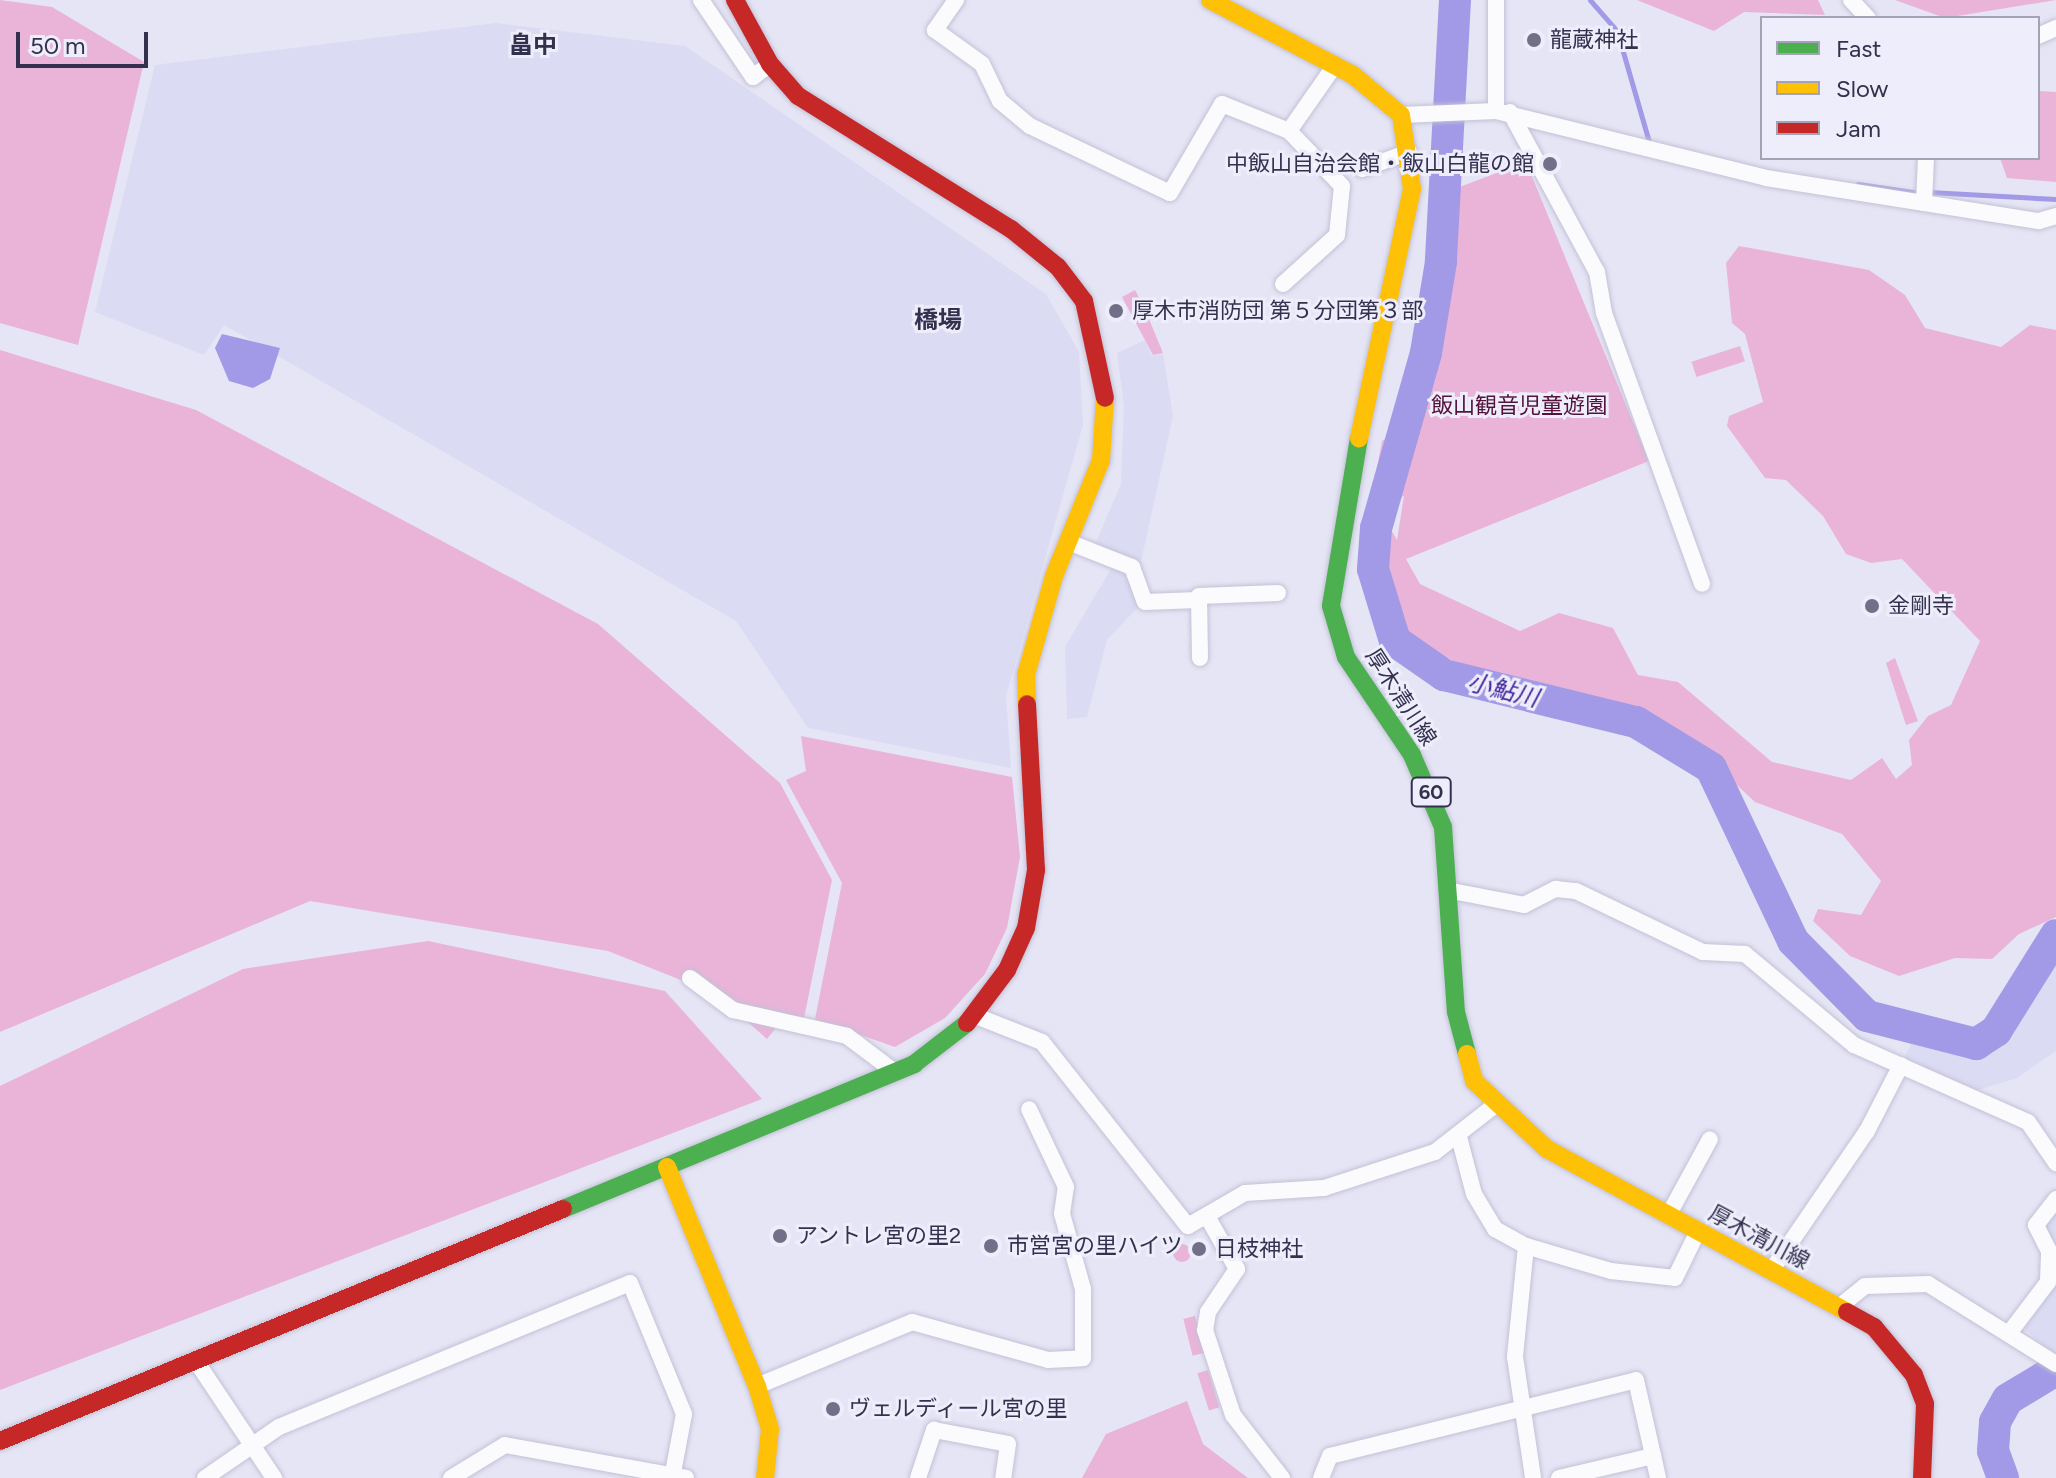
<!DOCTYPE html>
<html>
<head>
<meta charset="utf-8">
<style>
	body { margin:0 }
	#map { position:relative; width:2056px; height:1478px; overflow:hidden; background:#e5e5f5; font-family:Figtree,"Noto Sans JP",sans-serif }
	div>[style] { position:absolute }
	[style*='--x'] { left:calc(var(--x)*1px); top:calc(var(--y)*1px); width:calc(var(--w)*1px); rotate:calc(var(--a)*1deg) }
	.built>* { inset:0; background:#dcdbf4 }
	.green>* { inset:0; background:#e9b4d8; transform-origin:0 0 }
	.round { border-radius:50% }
	.water>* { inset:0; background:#a29ae6 }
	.stream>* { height:5px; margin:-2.5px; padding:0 2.5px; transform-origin:2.5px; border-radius:2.5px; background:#a29ae6 }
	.river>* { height:32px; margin:-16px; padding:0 16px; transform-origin:16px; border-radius:16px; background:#a29ae6 }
	.roads { filter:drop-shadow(0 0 2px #c3c1d7) drop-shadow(0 0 2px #c3c1d7) }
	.street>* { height:16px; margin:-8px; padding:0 8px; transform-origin:8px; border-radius:8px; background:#fbfbfe }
	.fast>* { height:18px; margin:-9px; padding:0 9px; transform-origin:9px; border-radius:9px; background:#4caf50 }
	.slow>* { height:18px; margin:-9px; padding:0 9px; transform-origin:9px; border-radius:9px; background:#ffc107 }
	.jam>* { height:18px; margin:-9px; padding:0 9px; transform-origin:9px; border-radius:9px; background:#c62828 }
	.dots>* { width:22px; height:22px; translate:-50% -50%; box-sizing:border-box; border:4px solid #ededfc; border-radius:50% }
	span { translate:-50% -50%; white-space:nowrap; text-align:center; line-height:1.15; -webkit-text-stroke:6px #ededfc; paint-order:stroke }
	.shield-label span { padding:2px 6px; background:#ededfc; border:2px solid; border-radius:6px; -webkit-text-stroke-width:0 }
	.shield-label { font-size:20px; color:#33314e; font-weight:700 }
	.poi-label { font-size:22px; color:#33314e }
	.left { translate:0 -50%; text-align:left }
	.right { translate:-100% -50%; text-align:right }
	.park-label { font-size:22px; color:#54123b }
	.street-label { font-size:22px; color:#33314e }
	.neighbourhood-label { font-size:24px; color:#33314e; font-weight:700 }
	.water-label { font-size:24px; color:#44259c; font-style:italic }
	.legend { position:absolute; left:1760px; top:16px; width:280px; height:144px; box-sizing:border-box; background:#ededfc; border:2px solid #a3a2b6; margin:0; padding:10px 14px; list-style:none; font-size:24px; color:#33314e }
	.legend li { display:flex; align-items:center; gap:16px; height:40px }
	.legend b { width:40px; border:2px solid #a3a2b6 }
	.scale { position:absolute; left:16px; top:32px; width:132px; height:36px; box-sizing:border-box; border:4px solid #33314e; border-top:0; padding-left:10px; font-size:24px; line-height:28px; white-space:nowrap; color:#33314e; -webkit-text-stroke:6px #ededfc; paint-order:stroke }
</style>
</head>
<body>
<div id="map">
	<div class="built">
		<div style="clip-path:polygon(496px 23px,685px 46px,1046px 294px,1079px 352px,1083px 425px,1006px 696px,1011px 768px,808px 728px,736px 621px,224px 325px,204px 355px,95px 312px,155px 65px)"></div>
		<div style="clip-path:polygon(1145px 340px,1152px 356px,1163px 354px,1173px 416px,1140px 566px,1093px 549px,1121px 484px,1124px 406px,1117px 353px)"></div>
		<div style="clip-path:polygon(1112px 567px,1133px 575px,1141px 604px,1107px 640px,1087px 717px,1067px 719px,1065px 647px)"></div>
		<div style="clip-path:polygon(2056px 951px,2056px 1051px,2017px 1078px,1978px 1090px,1903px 1060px,1913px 1041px,1973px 1059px,1993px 1052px)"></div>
		<div style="clip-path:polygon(2056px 1206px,2056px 1357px,2022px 1326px,2053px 1283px,2041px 1227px)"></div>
	</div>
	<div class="green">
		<div style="clip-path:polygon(0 0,52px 7px,144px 62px,78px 345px,0 323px)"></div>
		<div style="clip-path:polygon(1637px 0,1818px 0,1825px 15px,1744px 12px,1714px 31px)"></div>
		<div style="clip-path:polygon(1895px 0,2056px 0,1945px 18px)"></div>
		<div style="clip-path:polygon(2038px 91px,2056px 92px,2056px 182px,2007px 178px,2000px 158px,2038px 158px)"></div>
		<div style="clip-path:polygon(evenodd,1526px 162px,1649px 461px,1406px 559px,1420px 584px,1520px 631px,1559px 613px,1613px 628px,1638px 675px,1678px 682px,1772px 762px,1851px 780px,1882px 758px,1896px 779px,1912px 765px,1909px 740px,1928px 716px,1951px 705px,1980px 641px,1902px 559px,1871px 563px,1846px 554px,1823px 516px,1786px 480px,1765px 478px,1727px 426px,1729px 416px,1763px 402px,1745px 334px,1732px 323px,1726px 263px,1739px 246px,1869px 270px,1905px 295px,1925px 328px,2001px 347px,2030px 325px,2056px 330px,2056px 917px,2019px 934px,1992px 959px,1955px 958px,1899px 976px,1850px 956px,1813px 921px,1818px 909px,1861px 915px,1881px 881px,1842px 834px,1755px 802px,1685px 737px,1518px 693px,1375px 622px,1358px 571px,1382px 441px,1417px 420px,1454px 189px,1526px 162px,1403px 496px,1404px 496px,1397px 540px,1384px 517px,1403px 496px)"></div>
		<div style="clip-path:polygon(1135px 290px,1144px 307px,1163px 353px,1153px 355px,1122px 297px)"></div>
		<div style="left:1740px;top:346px;width:16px;height:51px;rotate:72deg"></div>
		<div style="clip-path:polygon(0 350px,196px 410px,598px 624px,780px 783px,832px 880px,802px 1028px,782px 1020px,767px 1039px,716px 994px,608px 951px,310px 901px,0 1032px)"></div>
		<div style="clip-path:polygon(1895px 658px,1918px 721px,1906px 725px,1886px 663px)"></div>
		<div style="clip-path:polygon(801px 736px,1012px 777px,1020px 857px,1007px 928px,985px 974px,945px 1018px,895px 1047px,815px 1019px,842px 883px,786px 780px,806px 771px)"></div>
		<div style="clip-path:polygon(428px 941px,665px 991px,762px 1099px,0 1390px,0 1086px,243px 969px)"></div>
		<div class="round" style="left:1173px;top:1244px;width:18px;height:18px"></div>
		<div style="left:1195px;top:1316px;width:38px;height:12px;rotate:76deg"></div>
		<div style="left:1208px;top:1370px;width:39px;height:11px;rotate:73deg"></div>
		<div style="clip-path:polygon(1187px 1401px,1203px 1444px,1248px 1478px,1082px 1478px,1106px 1434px)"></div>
	</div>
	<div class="water">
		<div style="clip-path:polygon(222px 334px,280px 348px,270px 379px,253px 388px,229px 381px,215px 348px)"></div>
	</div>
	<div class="stream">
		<div style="--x:1590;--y:0;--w:41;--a:48.9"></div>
		<div style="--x:1617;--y:31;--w:116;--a:73.9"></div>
		<div style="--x:1858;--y:184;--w:62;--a:8.4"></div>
		<div style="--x:1929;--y:192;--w:127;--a:3.2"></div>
	</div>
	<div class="river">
		<div style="--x:1455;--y:0;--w:262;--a:93.1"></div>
		<div style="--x:1441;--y:262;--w:92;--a:99.4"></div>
		<div style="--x:1426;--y:353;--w:182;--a:105.9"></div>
		<div style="--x:1376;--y:528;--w:41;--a:94.2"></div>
		<div style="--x:1373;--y:569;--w:75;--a:73"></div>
		<div style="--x:1395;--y:641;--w:60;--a:34.8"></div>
		<div style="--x:1444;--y:675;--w:198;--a:13.8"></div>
		<div style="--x:1636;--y:722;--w:88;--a:31.5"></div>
		<div style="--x:1711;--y:768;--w:191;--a:64.6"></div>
		<div style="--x:1793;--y:941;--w:105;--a:45.4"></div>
		<div style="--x:1867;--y:1016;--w:113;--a:14.4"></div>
		<div style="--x:1976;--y:1044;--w:24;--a:-33"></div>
		<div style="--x:1996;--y:1031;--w:113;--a:-58"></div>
		<div style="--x:2003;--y:1478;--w:29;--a:-110"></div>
		<div style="--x:1993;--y:1451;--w:29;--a:-86"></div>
		<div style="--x:1995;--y:1422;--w:26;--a:-61"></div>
		<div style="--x:2008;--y:1399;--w:56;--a:-31.1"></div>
	</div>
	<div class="roads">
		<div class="street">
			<div style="--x:701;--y:0;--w:93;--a:56"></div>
			<div style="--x:753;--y:77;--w:21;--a:-37"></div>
			<div style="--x:956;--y:0;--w:37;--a:125"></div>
			<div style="--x:935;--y:30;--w:58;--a:35.9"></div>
			<div style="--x:982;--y:64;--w:41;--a:64.1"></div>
			<div style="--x:1000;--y:101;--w:39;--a:40"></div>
			<div style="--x:1030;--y:126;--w:155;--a:25.6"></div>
			<div style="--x:1170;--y:193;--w:103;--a:-59.7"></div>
			<div style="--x:1222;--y:104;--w:72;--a:21.9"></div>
			<div style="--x:1851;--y:0;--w:25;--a:47"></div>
			<div style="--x:2038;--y:36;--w:20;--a:-24"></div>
			<div style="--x:1496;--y:111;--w:278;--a:13.9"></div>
			<div style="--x:1766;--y:178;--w:276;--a:9"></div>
			<div style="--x:2039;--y:221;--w:18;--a:-16"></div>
			<div style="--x:1510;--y:112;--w:182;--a:61.5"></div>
			<div style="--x:1597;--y:272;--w:42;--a:80.3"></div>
			<div style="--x:1604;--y:313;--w:288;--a:70.1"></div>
			<div style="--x:1401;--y:115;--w:95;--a:-2.4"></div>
			<div style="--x:1496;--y:111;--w:111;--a:-90"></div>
			<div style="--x:1362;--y:169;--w:50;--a:-19.9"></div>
			<div style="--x:1924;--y:203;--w:45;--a:-87.5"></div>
			<div style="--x:1283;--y:284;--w:73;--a:-42.2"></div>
			<div style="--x:1337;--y:235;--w:49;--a:-84.2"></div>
			<div style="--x:1342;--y:186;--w:76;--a:-133.9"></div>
			<div style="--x:1289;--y:131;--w:80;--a:-55.1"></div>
			<div style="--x:1071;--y:543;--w:66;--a:21.5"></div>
			<div style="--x:1132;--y:567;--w:37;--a:70"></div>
			<div style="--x:1145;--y:602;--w:53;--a:-2.2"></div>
			<div style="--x:1200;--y:658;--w:62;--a:-90.9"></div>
			<div style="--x:1199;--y:596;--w:79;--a:-2.2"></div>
			<div style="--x:1452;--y:891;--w:73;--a:11"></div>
			<div style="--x:1524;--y:905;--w:36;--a:-27"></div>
			<div style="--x:1556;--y:889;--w:20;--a:6"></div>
			<div style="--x:1576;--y:891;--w:141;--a:25.7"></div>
			<div style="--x:1703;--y:952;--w:42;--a:2.7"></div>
			<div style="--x:1745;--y:954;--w:142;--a:39.9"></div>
			<div style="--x:1854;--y:1045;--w:190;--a:23.9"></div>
			<div style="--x:2028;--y:1122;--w:50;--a:55.7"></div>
			<div style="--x:690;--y:978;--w:54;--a:36.7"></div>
			<div style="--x:733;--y:1010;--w:117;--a:12.8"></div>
			<div style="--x:847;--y:1036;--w:60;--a:36.9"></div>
			<div style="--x:976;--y:1016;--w:71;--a:21.5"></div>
			<div style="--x:1042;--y:1042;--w:235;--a:51.6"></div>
			<div style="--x:1188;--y:1226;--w:66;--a:-30.1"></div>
			<div style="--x:1245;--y:1193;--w:79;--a:-3.6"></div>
			<div style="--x:1324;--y:1188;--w:117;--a:-18"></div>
			<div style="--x:1435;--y:1152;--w:75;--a:-37.9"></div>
			<div style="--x:1459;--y:1137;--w:59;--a:75.3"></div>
			<div style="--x:1474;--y:1194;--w:41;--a:59"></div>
			<div style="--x:1495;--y:1229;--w:35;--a:29"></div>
			<div style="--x:1526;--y:1246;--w:89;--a:16.4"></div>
			<div style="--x:1611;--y:1271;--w:64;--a:6.2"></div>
			<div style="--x:1675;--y:1278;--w:52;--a:-63.9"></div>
			<div style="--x:1669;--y:1214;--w:85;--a:-61.3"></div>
			<div style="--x:1208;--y:1218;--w:59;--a:60.4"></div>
			<div style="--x:1237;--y:1269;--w:52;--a:124"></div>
			<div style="--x:1208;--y:1312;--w:18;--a:99"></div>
			<div style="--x:1205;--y:1330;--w:89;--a:71.8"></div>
			<div style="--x:1233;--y:1415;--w:80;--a:52.1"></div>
			<div style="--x:1526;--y:1246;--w:112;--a:95.7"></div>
			<div style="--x:1515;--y:1357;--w:122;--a:81.5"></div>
			<div style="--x:1771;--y:1271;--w:170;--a:-55.6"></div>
			<div style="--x:1867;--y:1131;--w:74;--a:-62.7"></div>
			<div style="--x:1839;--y:1307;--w:33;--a:-39"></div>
			<div style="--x:1865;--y:1286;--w:63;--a:-1.8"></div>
			<div style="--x:1928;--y:1284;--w:151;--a:32"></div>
			<div style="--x:2010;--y:1332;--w:63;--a:-52.8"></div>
			<div style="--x:2048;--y:1282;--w:31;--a:-88"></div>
			<div style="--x:2049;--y:1251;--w:29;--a:-117"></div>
			<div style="--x:2036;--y:1225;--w:33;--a:-52"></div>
			<div style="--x:196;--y:1361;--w:141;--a:56.3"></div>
			<div style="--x:757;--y:1386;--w:168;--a:-22.4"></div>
			<div style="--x:912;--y:1322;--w:141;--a:15.6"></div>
			<div style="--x:1048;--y:1360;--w:35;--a:-3"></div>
			<div style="--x:1083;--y:1358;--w:69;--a:-90"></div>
			<div style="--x:1083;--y:1289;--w:78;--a:-105.6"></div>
			<div style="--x:1062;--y:1214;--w:27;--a:-82"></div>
			<div style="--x:1066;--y:1187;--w:86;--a:-115.4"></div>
			<div style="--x:205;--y:1478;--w:90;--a:-34.6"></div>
			<div style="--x:279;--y:1427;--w:379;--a:-22.3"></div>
			<div style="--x:630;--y:1283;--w:142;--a:67.6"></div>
			<div style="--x:684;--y:1414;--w:65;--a:100.6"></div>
			<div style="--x:451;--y:1478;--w:63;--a:-31.4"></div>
			<div style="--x:505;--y:1445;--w:184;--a:10.3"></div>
			<div style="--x:918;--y:1478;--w:51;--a:-71.6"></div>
			<div style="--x:934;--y:1430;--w:75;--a:10.7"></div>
			<div style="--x:1008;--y:1444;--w:34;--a:98"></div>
			<div style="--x:1321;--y:1478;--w:24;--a:-68"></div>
			<div style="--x:1330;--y:1456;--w:315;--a:-13.9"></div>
			<div style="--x:1636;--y:1380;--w:100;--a:77.3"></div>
			<div style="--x:1559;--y:1478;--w:97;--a:-13.2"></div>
		</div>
		<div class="fast">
			<div style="--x:1359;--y:438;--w:170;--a:99.5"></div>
			<div style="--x:1331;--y:606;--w:53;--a:73.6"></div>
			<div style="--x:1346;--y:657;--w:118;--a:56"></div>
			<div style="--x:1412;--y:755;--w:78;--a:66.7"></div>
			<div style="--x:1443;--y:827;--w:185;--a:86"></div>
			<div style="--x:1456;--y:1012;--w:43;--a:75.3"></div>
			<div style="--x:563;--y:1209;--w:380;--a:-22.4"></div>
			<div style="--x:914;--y:1064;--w:67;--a:-37.7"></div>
		</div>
		<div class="slow">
			<div style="--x:1210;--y:0;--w:161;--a:27.7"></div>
			<div style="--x:1353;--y:75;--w:62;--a:39.8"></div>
			<div style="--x:1401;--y:115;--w:75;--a:81.5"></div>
			<div style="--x:1412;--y:189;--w:255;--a:102"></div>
			<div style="--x:1027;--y:704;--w:29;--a:-92"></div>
			<div style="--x:1026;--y:675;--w:103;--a:-74.2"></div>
			<div style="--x:1054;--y:576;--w:125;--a:-67.9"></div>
			<div style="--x:1101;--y:460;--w:62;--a:-86.3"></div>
			<div style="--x:1467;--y:1054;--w:28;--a:75"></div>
			<div style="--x:1474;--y:1081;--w:100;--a:43"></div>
			<div style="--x:1547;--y:1149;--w:341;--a:28.5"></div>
			<div style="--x:667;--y:1167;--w:237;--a:67.7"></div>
			<div style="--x:757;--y:1386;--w:45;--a:73.2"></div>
			<div style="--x:770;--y:1429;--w:49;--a:95.8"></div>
		</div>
		<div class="jam">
			<div style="--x:735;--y:0;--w:73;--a:61.3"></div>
			<div style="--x:770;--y:64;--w:43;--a:48.8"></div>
			<div style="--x:798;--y:96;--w:251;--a:32"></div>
			<div style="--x:1011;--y:229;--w:60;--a:39"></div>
			<div style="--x:1058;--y:267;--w:43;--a:52.6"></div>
			<div style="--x:1084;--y:301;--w:99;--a:77.8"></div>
			<div style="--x:967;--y:1023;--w:66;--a:-53"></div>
			<div style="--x:1007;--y:970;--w:46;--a:-65.7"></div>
			<div style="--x:1026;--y:928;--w:59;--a:-80.2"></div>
			<div style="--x:1036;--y:870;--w:166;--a:-93.1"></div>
			<div style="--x:1847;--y:1312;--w:31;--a:29"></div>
			<div style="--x:1874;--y:1327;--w:62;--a:50.2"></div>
			<div style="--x:1914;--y:1375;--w:31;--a:69"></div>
			<div style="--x:1925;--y:1404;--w:74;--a:92.3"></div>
			<div style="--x:0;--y:1441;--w:609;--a:-22.4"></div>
		</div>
	</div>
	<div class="dots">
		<div style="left:1534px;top:40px;background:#717088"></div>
		<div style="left:1550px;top:164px;background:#717088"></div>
		<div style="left:1116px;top:311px;background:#717088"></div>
		<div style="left:1872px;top:606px;background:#717088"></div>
		<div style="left:780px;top:1236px;background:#717088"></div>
		<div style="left:991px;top:1246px;background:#717088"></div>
		<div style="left:1199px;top:1249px;background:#717088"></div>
		<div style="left:833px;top:1409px;background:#717088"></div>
	</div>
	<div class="shield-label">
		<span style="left:1431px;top:792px">60</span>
	</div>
	<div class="poi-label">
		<span class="left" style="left:1550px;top:40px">龍蔵神社</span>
		<span class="right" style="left:1534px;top:164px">中飯山自治会館・飯山白龍の館</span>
		<span class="left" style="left:1132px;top:311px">厚木市消防団 第５分団第３部</span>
		<span class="left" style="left:1888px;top:606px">金剛寺</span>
		<span class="left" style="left:796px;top:1236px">アントレ宮の里2</span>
		<span class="left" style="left:1007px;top:1246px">市営宮の里ハイツ</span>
		<span class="left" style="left:1215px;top:1249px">日枝神社</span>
		<span class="left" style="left:849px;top:1409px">ヴェルディール宮の里</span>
	</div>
	<div class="park-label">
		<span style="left:1519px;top:406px">飯山観音児童遊園</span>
	</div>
	<div class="street-label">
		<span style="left:1401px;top:697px;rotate:57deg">厚木清川線</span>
		<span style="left:1759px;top:1237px;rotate:28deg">厚木清川線</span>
	</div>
	<div class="neighbourhood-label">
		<span style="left:533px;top:45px">畠中</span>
		<span style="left:938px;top:320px">橋場</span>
	</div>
	<div class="water-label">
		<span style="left:1503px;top:690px;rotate:14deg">小鮎川</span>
	</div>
	<ul class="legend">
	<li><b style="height:10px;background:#4caf50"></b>Fast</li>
	<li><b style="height:10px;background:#ffc107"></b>Slow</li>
	<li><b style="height:10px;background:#c62828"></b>Jam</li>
	</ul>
	<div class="scale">50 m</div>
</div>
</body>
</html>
